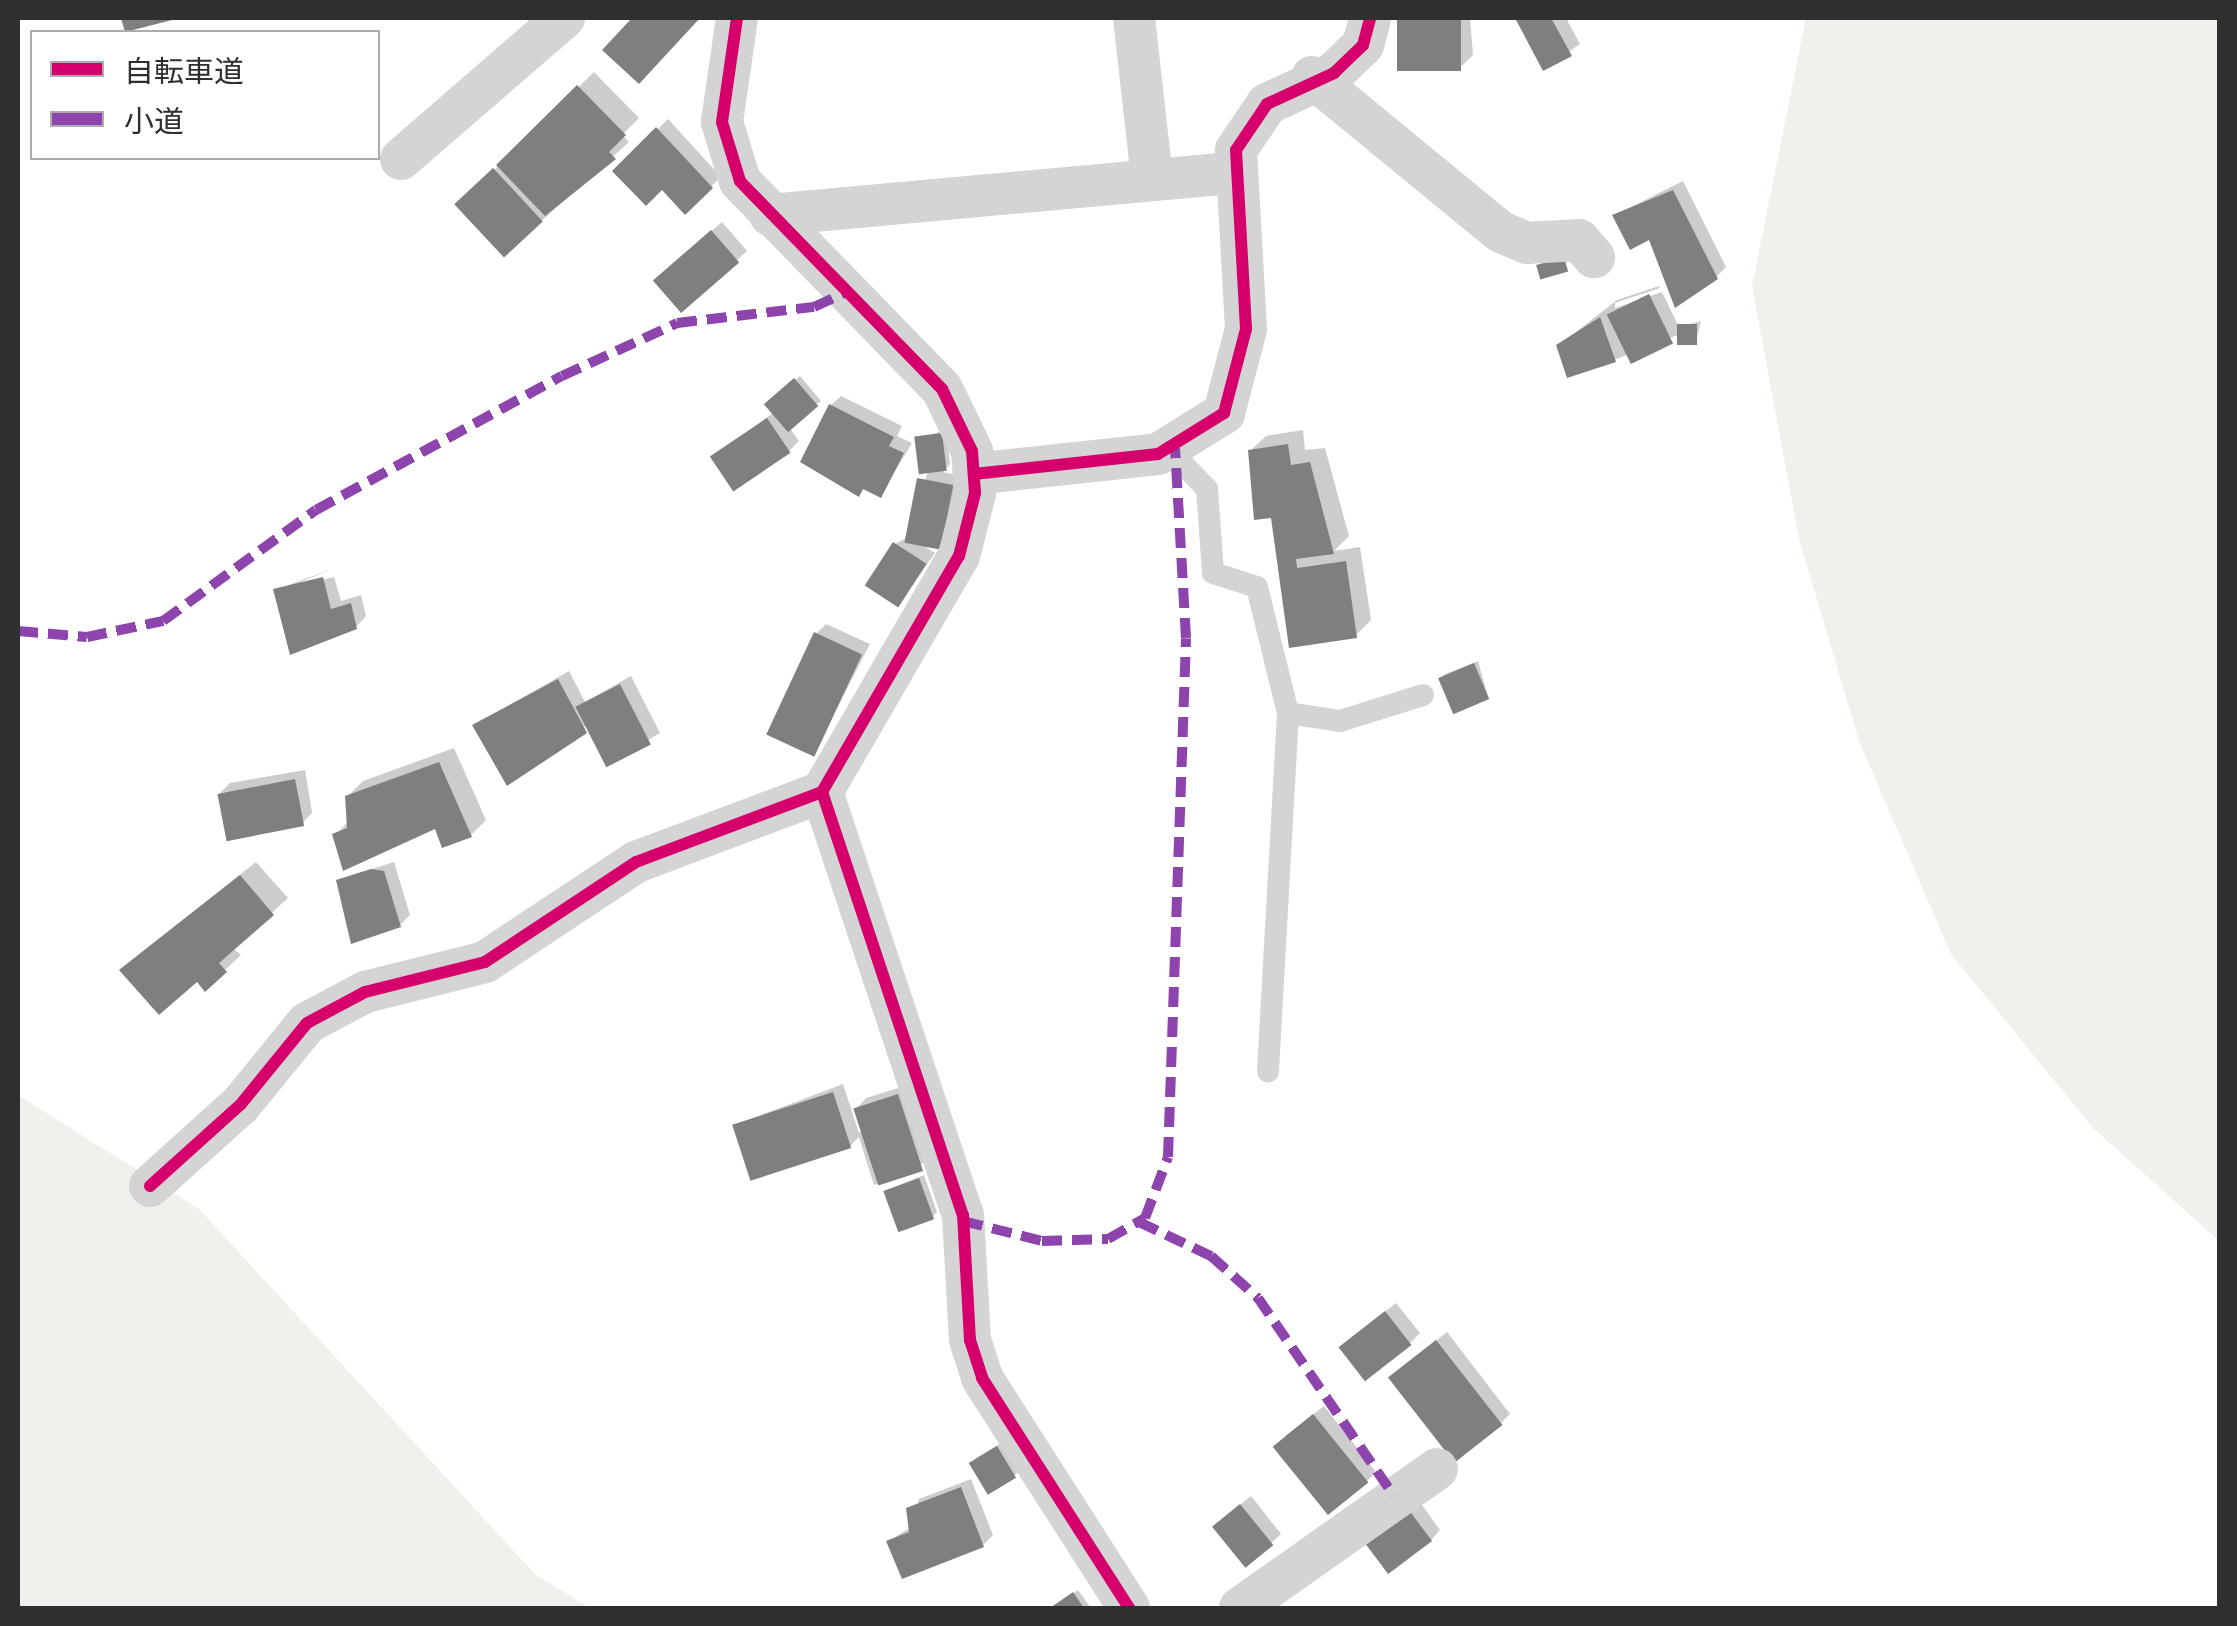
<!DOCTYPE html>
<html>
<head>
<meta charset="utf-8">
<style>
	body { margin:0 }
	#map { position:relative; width:2237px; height:1626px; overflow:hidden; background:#fff; font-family:Lato,"Noto Sans JP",sans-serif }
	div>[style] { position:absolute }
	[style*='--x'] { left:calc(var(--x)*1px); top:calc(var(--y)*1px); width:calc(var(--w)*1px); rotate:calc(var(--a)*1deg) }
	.green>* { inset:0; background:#eff2ec }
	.shadow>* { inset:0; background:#0003 }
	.building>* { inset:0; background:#7f7f7f; transform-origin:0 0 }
	.service>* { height:22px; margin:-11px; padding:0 11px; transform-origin:11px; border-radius:11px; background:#d4d4d4 }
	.minor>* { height:42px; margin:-21px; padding:0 21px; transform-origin:21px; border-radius:21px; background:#d4d4d4 }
	.quiet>* { height:10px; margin-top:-5px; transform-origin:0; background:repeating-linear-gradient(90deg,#8e44ad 0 20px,transparent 0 30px) }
	.cycleway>* { height:12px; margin:-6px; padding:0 6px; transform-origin:6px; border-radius:6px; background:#d6006c }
	span { translate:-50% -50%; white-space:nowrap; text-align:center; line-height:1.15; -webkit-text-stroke:10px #fff; paint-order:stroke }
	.frame { position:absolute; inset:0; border:20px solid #2f2f2f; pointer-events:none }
	.legend { position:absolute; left:30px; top:30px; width:350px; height:130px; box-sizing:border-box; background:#fff; border:2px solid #acacac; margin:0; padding:12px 18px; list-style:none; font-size:30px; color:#2f2f2f }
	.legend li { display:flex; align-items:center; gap:20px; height:50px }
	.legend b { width:50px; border:2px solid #acacac }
</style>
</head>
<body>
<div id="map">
	<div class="green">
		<div style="clip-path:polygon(1806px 18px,2219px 18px,2219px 1241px,2093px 1128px,1951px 954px,1859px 741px,1799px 539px,1752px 286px)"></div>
		<div style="clip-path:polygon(18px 1095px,199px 1209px,535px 1574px,590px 1608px,18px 1608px)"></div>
	</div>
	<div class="shadow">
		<div style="clip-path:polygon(1400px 18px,1470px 18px,1473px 55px,1463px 65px,1402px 68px)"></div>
		<div style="clip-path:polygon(1518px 18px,1566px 18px,1580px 44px,1544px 68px)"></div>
		<div style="clip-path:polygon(594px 72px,639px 118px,622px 135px,629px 142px,505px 254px,458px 205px)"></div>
		<div style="clip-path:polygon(668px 119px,721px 177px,685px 211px,662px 187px,616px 171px)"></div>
		<div style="clip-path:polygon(1683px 181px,1726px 267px,1716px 277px,1615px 215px)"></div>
		<div style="clip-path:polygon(722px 222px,747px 251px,737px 260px,666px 270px)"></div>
		<div style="clip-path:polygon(evenodd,1659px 286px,1679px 327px,1701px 321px,1696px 342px,1680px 334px,1614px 360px,1558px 346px,1617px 300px,1659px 286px,1660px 288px,1662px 292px,1615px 308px,1615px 303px,1660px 288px)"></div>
		<div style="clip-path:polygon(800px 376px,821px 401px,789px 427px,799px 441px,789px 451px,714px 457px,774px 412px,768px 404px)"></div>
		<div style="clip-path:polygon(841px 396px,902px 426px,897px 436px,912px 443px,881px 495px,831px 405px)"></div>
		<div style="clip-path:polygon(946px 430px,950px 464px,943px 472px,962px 476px,950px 537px,919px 543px,935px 553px,899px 604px,895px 544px,908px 537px,928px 471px,916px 439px)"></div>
		<div style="clip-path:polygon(1303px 430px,1305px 450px,1325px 448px,1349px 536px,1334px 551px,1360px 547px,1371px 620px,1356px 635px,1291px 645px,1273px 515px,1250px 451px,1266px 436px)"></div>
		<div style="clip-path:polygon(332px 569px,284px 589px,334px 577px,341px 601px,361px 595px,366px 616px,356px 627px,275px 590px)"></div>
		<div style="clip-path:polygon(826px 624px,870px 644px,814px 753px,816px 634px)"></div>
		<div style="clip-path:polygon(1478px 661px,1488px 697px,1440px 679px,1445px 674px)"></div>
		<div style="clip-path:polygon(569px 671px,585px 702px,631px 676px,660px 733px,608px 764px,589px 727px,475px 725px)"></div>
		<div style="clip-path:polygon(454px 748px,486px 820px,471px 835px,437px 826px,345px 868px,335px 835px,349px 821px,347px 797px,363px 781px)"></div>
		<div style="clip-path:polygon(305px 770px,312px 813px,302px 823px,220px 793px,230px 783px)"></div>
		<div style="clip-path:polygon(256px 862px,288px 898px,233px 948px,241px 955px,225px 970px,197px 979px,138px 955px)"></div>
		<div style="clip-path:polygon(394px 862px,410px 915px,400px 925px,338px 880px)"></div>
		<div style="clip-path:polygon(843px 1084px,859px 1133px,866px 1125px,857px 1108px,866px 1098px,908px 1085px,932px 1159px,874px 1185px,859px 1137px,850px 1146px,735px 1125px)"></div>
		<div style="clip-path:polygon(924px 1175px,937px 1212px,932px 1217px,886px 1191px)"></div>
		<div style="clip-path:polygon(1396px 1303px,1420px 1333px,1410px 1343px,1352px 1338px)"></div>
		<div style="clip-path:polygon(1447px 1332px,1510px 1414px,1501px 1423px,1401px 1368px)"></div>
		<div style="clip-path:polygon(1324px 1406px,1376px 1472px,1366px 1482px,1285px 1436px)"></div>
		<div style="clip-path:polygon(1001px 1443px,1018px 1472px,1014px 1476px,976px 1458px)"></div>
		<div style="clip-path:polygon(971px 1479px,993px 1535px,983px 1545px,889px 1541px,911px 1527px,919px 1499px)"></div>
		<div style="clip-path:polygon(1251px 1496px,1281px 1534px,1271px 1543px,1225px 1517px)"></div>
		<div style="clip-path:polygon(1419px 1501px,1440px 1530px,1431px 1540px,1376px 1532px)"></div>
		<div style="clip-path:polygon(1078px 1590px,1091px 1608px,1052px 1608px,1053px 1608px)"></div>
	</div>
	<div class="building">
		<div style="clip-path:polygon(121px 18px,180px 18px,125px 32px)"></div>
		<div style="clip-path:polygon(632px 18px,700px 18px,639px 84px,602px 50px)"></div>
		<div style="left:1397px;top:18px;width:64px;height:53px"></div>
		<div style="clip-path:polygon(1515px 18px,1551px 18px,1572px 56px,1543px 71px)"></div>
		<div style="clip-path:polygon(577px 85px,626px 135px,609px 152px,616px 159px,545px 216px,496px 165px)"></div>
		<div style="clip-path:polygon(656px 127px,713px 188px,685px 215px,662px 190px,646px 206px,612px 171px)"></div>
		<div style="left:493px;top:168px;width:73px;height:53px;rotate:47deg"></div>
		<div style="clip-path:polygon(1673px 190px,1718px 279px,1675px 308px,1649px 240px,1630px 250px,1612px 215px)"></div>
		<div style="left:711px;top:230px;width:43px;height:77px;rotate:49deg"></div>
		<div style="left:1564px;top:257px;width:15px;height:29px;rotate:74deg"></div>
		<div style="left:1649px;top:294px;width:55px;height:47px;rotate:64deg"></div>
		<div style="clip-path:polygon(1600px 317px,1616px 362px,1567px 378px,1556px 345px)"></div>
		<div style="left:1697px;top:324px;width:21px;height:20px;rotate:90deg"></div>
		<div style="left:794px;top:378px;width:37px;height:40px;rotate:49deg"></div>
		<div style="clip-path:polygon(829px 404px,894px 437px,889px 446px,904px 453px,881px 498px,863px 489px,859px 497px,800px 462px)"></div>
		<div style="left:767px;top:418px;width:42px;height:69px;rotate:56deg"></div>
		<div style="left:942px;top:433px;width:38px;height:28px;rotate:83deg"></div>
		<div style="clip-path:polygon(1288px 444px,1291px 465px,1310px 462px,1334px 554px,1296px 559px,1297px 568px,1346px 561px,1357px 638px,1289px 648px,1271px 518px,1254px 520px,1248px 450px)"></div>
		<div style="left:917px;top:478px;width:37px;height:66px;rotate:11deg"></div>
		<div style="left:893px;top:542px;width:40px;height:52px;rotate:33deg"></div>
		<div style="clip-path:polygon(323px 577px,331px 609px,351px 603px,357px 629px,290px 655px,273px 589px)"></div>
		<div style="left:814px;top:632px;width:53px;height:113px;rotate:25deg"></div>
		<div style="left:1474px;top:663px;width:39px;height:39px;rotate:67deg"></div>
		<div style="clip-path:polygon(558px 679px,587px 733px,507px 786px,472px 725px)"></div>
		<div style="left:620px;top:684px;width:68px;height:50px;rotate:63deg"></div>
		<div style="clip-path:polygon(439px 762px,472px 837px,442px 848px,435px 829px,343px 871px,332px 834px,347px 828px,345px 796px)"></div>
		<div style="left:295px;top:779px;width:48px;height:79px;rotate:79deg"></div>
		<div style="clip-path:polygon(371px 869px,384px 871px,401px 927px,351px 944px,336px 880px)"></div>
		<div style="clip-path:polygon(240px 875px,274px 915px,219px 963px,227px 972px,205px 992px,197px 982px,159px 1015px,119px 970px)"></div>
		<div style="left:833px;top:1092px;width:59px;height:106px;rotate:72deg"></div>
		<div style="left:898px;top:1094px;width:81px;height:47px;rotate:72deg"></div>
		<div style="left:919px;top:1178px;width:44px;height:38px;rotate:70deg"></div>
		<div style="left:1385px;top:1311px;width:43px;height:59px;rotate:52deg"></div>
		<div style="left:1436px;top:1340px;width:108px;height:61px;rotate:52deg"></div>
		<div style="left:1313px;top:1414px;width:88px;height:52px;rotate:51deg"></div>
		<div style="left:997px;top:1446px;width:37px;height:33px;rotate:59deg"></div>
		<div style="clip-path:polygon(961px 1487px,984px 1547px,902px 1579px,886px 1541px,909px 1532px,906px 1508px)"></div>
		<div style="left:1240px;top:1504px;width:53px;height:36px;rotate:51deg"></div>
		<div style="left:1408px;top:1509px;width:40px;height:55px;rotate:53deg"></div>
		<div style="clip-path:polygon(1073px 1592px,1084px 1608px,1050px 1608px)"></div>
	</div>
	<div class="service">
		<div style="--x:1177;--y:458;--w:43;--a:45.9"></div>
		<div style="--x:1207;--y:489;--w:84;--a:85.9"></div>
		<div style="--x:1213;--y:573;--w:46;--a:17.7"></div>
		<div style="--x:1257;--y:587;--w:130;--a:76.2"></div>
		<div style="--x:1288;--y:713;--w:359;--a:93.2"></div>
		<div style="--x:1288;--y:713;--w:53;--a:8.7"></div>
		<div style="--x:1340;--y:721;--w:87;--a:-17.4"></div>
	</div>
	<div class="minor">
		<div style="--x:1134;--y:18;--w:161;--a:83.6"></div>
		<div style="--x:1312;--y:77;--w:244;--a:39.4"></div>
		<div style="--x:1501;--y:232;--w:28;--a:23"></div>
		<div style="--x:1527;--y:243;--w:52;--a:-3.3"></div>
		<div style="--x:1579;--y:240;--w:23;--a:49"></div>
		<div style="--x:401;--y:159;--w:216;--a:-40.9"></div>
		<div style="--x:770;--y:215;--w:466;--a:-5.2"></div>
		<div style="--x:974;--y:474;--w:185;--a:-6.2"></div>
		<div style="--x:1158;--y:454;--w:78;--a:-31.8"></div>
		<div style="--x:1224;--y:413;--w:87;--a:-75.3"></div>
		<div style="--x:1246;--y:329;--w:179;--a:-93.2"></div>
		<div style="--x:1236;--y:150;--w:55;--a:-56"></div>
		<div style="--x:1267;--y:104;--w:74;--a:-24.8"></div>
		<div style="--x:1334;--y:73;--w:40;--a:-44"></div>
		<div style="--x:1363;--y:45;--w:28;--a:-75"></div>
		<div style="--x:822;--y:792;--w:446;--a:71.6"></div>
		<div style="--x:963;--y:1215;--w:125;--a:86.8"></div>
		<div style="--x:970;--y:1340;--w:40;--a:72"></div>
		<div style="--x:982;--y:1378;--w:273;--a:57.4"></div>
		<div style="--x:150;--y:1186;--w:122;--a:-42"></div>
		<div style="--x:241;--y:1104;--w:104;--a:-50.8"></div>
		<div style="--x:307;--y:1023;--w:66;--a:-28.1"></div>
		<div style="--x:365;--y:992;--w:124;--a:-14"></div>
		<div style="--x:485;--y:962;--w:181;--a:-33.5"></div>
		<div style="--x:636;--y:862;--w:199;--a:-20.6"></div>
		<div style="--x:822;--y:792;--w:273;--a:-59.9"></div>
		<div style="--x:959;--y:556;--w:65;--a:-75.7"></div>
		<div style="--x:975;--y:493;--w:42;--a:-94.1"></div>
		<div style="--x:972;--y:451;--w:69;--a:-115.8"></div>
		<div style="--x:942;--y:389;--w:290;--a:-134.2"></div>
		<div style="--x:740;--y:181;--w:62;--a:-107"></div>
		<div style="--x:722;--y:122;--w:105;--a:-81.8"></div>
		<div style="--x:1240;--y:1608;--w:241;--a:-35.2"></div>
	</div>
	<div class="quiet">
		<div style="--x:18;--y:631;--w:69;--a:5"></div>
		<div style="--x:87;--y:637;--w:78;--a:-11.9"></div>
		<div style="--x:163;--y:621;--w:189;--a:-36"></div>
		<div style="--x:316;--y:510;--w:280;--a:-28.6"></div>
		<div style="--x:562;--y:376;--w:127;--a:-24.7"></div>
		<div style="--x:677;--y:323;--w:138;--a:-6.7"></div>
		<div style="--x:814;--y:307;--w:38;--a:-25"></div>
		<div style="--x:963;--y:1221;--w:81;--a:14.2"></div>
		<div style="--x:1042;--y:1241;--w:66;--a:-1.7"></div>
		<div style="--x:1108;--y:1239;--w:43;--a:-29.6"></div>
		<div style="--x:1145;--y:1218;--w:65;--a:-69.3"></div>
		<div style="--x:1168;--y:1157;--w:519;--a:-88.01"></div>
		<div style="--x:1186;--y:638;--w:190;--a:-93.3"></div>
		<div style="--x:1139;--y:1222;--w:80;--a:25.3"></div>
		<div style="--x:1211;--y:1256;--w:63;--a:41.8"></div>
		<div style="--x:1258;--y:1298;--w:240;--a:55.5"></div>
	</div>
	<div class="cycleway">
		<div style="--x:974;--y:474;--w:185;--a:-6.2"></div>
		<div style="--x:1158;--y:454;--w:78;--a:-31.8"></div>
		<div style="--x:1224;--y:413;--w:87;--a:-75.3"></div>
		<div style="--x:1246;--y:329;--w:179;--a:-93.2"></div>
		<div style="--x:1236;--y:150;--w:55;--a:-56"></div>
		<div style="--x:1267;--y:104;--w:74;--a:-24.8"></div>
		<div style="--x:1334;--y:73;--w:40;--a:-44"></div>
		<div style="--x:1363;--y:45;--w:28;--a:-75"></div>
		<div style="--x:822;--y:792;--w:446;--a:71.6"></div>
		<div style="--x:963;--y:1215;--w:125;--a:86.8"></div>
		<div style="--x:970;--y:1340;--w:40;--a:72"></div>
		<div style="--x:982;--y:1378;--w:273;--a:57.4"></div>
		<div style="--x:150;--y:1186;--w:122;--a:-42"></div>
		<div style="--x:241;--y:1104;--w:104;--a:-50.8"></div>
		<div style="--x:307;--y:1023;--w:66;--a:-28.1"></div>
		<div style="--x:365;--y:992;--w:124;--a:-14"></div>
		<div style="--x:485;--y:962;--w:181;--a:-33.5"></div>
		<div style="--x:636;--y:862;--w:199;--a:-20.6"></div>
		<div style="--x:822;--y:792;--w:273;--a:-59.9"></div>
		<div style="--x:959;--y:556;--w:65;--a:-75.7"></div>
		<div style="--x:975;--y:493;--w:42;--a:-94.1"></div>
		<div style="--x:972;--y:451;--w:69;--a:-115.8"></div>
		<div style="--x:942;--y:389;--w:290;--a:-134.2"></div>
		<div style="--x:740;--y:181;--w:62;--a:-107"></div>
		<div style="--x:722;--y:122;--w:105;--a:-81.8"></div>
	</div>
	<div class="frame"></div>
	<ul class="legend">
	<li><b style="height:12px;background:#d6006c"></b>自転車道</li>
	<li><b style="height:12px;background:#8e44ad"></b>小道</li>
	</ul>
</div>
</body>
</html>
